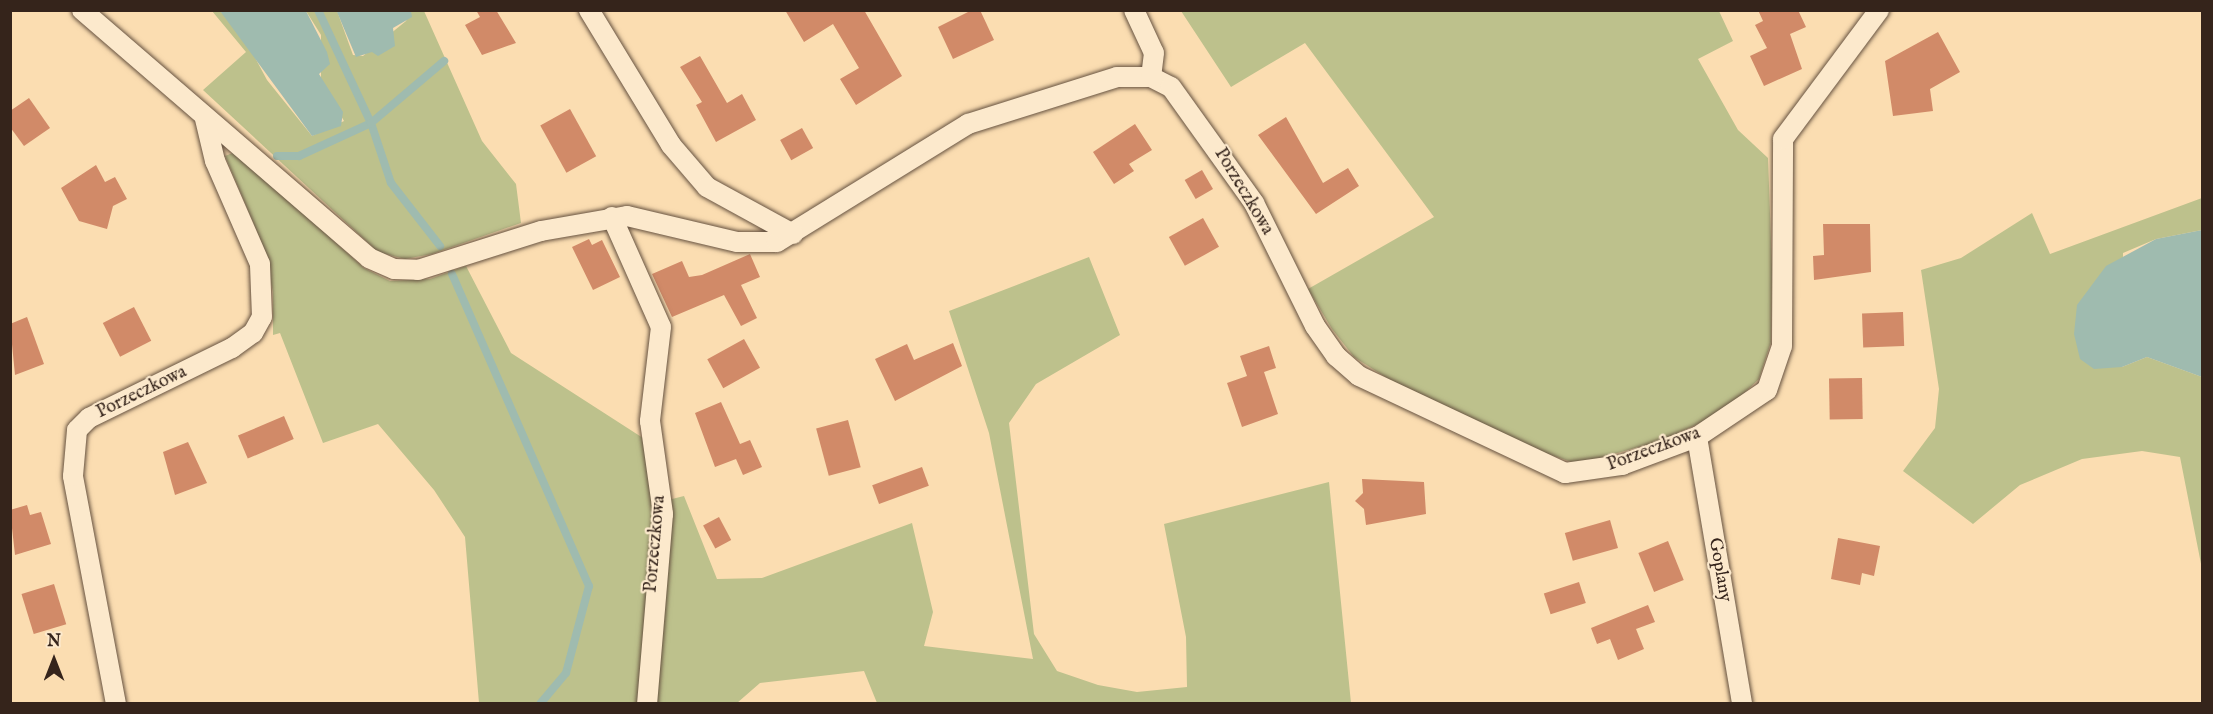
<!DOCTYPE html>
<html>
<head>
<meta charset="utf-8">
<style>
	body { margin:0 }
	#map { position:relative; width:2213px; height:714px; overflow:hidden; background:#fbddb1; font-family:"IM FELL English",serif }
	div>[style] { position:absolute }
	[style*='--x'] { left:calc(var(--x)*1px); top:calc(var(--y)*1px); width:calc(var(--w)*1px); rotate:calc(var(--a)*1deg) }
	.green>* { inset:0; background:#bdc18c }
	.water>* { inset:0; background:#9fbbaf }
	.stream>* { height:8px; margin:-4px; padding:0 4px; transform-origin:4px; border-radius:4px; background:#9fbbaf }
	.building>* { inset:0; background:#d18a68; transform-origin:0 0 }
	.roads { filter:drop-shadow(0 0 2px #665240) drop-shadow(0 0 2px #665240) }
	.minor>* { height:20px; margin:-10px; padding:0 10px; transform-origin:10px; border-radius:10px; background:#fce9cc }
	span { translate:-50% -50%; white-space:nowrap; text-align:center; line-height:1.15; -webkit-text-stroke:4.5px #fce9cc; paint-order:stroke }
	.street-label { font-size:18px; color:#35241b }
	.frame { position:absolute; inset:0; border:12px solid #35241b; pointer-events:none }
	.north { position:absolute; left:24px; top:630px; width:60px; height:60px; -webkit-text-stroke:4px #fce9cc; paint-order:stroke; rotate:0deg; font-size:16px; font-weight:700; line-height:24px; text-align:center; color:#35241b }
	.north::after { content:''; display:block; margin:auto; width:21px; height:27px; background:#35241b; clip-path:polygon(50% 0,100% 100%,50% 72%,0 100%) }
</style>
</head>
<body>
<div id="map">
	<div class="green">
		<div style="clip-path:polygon(1466px 10px,1719px 11px,1733px 41px,1698px 59px,1738px 130px,1768px 158px,1772px 269px,1771px 342px,1759px 379px,1725px 411px,1664px 440px,1578px 464px,1523px 446px,1390px 380px,1354px 357px,1332px 329px,1308px 289px,1434px 217px,1305px 43px,1231px 87px,1181px 11px)"></div>
		<div style="clip-path:polygon(212px 11px,220px 11px,243px 35px,267px 80px,312px 136px,344px 121px,321px 80px,321px 35px,306px 11px,337px 11px,353px 55px,363px 56px,406px 21px,411px 11px,424px 11px,482px 141px,516px 184px,521px 223px,432px 254px,405px 259px,378px 252px,203px 90px,246px 52px)"></div>
		<div style="clip-path:polygon(235px 152px,364px 268px,390px 281px,430px 279px,466px 266px,511px 353px,643px 438px,668px 500px,684px 496px,717px 579px,762px 578px,912px 523px,933px 612px,924px 646px,1033px 659px,989px 433px,949px 311px,1089px 257px,1120px 335px,1036px 384px,1009px 423px,1034px 634px,1057px 671px,1098px 685px,1137px 692px,1187px 687px,1186px 637px,1164px 524px,1329px 482px,1351px 703px,877px 703px,864px 671px,760px 683px,737px 703px,479px 703px,465px 537px,434px 490px,378px 424px,323px 443px,280px 333px,273px 335px,273px 292px,264px 248px,225px 156px)"></div>
		<div style="clip-path:polygon(2202px 198px,2202px 230px,2156px 239px,2123px 253px,2122px 367px,2147px 357px,2202px 377px,2202px 569px,2180px 457px,2142px 451px,2082px 459px,2020px 485px,1973px 524px,1903px 471px,1935px 428px,1939px 389px,1921px 270px,1961px 258px,2032px 213px,2050px 254px)"></div>
	</div>
	<div class="water">
		<div style="clip-path:polygon(220px 11px,306px 11px,327px 52px,330px 64px,319px 74px,343px 112px,341px 126px,312px 136px)"></div>
		<div style="clip-path:polygon(411px 11px,412px 17px,393px 28px,395px 46px,378px 56px,372px 52px,356px 57px,337px 12px)"></div>
		<div style="clip-path:polygon(2202px 230px,2202px 377px,2147px 357px,2122px 367px,2094px 369px,2080px 359px,2074px 334px,2077px 305px,2106px 266px,2156px 239px)"></div>
	</div>
	<div class="stream">
		<div style="--x:318;--y:10;--w:125;--a:64.9"></div>
		<div style="--x:371;--y:123;--w:63;--a:71.6"></div>
		<div style="--x:391;--y:183;--w:80;--a:52.1"></div>
		<div style="--x:277;--y:156;--w:22;--a:0"></div>
		<div style="--x:299;--y:156;--w:79;--a:-24.6"></div>
		<div style="--x:371;--y:123;--w:96;--a:-40.3"></div>
		<div style="--x:452;--y:274;--w:341;--a:66.3"></div>
		<div style="--x:589;--y:586;--w:90;--a:104.8"></div>
		<div style="--x:566;--y:673;--w:40;--a:130"></div>
	</div>
	<div class="building">
		<div style="clip-path:polygon(476px 10px,496px 10px,516px 43px,482px 55px,465px 25px,480px 17px)"></div>
		<div style="clip-path:polygon(785px 10px,864px 10px,902px 76px,856px 105px,840px 79px,859px 68px,833px 24px,804px 42px)"></div>
		<div style="clip-path:polygon(972px 10px,980px 10px,994px 40px,953px 59px,938px 27px)"></div>
		<div style="clip-path:polygon(1758px 10px,1798px 10px,1806px 27px,1790px 34px,1802px 69px,1764px 86px,1750px 56px,1767px 48px,1755px 25px,1763px 21px)"></div>
		<div style="clip-path:polygon(1938px 32px,1960px 72px,1930px 89px,1933px 111px,1893px 116px,1885px 61px)"></div>
		<div style="clip-path:polygon(700px 56px,727px 103px,742px 94px,756px 120px,716px 142px,696px 105px,702px 102px,680px 67px)"></div>
		<div style="clip-path:polygon(29px 98px,50px 128px,24px 146px,10px 127px,10px 111px)"></div>
		<div style="left:570px;top:109px;width:54px;height:34px;rotate:61deg"></div>
		<div style="clip-path:polygon(1286px 117px,1323px 183px,1348px 168px,1359px 186px,1316px 214px,1258px 135px)"></div>
		<div style="clip-path:polygon(1135px 124px,1152px 150px,1129px 164px,1134px 171px,1114px 184px,1093px 152px)"></div>
		<div style="left:802px;top:128px;width:23px;height:25px;rotate:61deg"></div>
		<div style="clip-path:polygon(96px 165px,105px 182px,115px 177px,127px 199px,113px 206px,107px 229px,79px 221px,61px 188px)"></div>
		<div style="left:1202px;top:170px;width:22px;height:20px;rotate:60deg"></div>
		<div style="left:1203px;top:218px;width:33px;height:39px;rotate:61deg"></div>
		<div style="clip-path:polygon(1823px 224px,1870px 224px,1871px 272px,1814px 280px,1813px 256px,1824px 255px)"></div>
		<div style="clip-path:polygon(589px 239px,592px 245px,602px 240px,620px 277px,593px 290px,572px 247px)"></div>
		<div style="clip-path:polygon(750px 254px,760px 277px,741px 285px,757px 318px,741px 326px,724px 295px,672px 317px,652px 274px,682px 261px,689px 277px,702px 275px)"></div>
		<div style="left:134px;top:307px;width:38px;height:35px;rotate:63deg"></div>
		<div style="left:1903px;top:312px;width:34px;height:41px;rotate:88deg"></div>
		<div style="clip-path:polygon(27px 317px,44px 364px,15px 375px,10px 324px)"></div>
		<div style="left:744px;top:339px;width:33px;height:42px;rotate:61deg"></div>
		<div style="clip-path:polygon(953px 343px,962px 366px,895px 401px,875px 359px,907px 344px,914px 360px)"></div>
		<div style="clip-path:polygon(1269px 346px,1276px 368px,1264px 372px,1278px 414px,1242px 427px,1227px 383px,1247px 376px,1240px 356px)"></div>
		<div style="left:1862px;top:378px;width:41px;height:33px;rotate:89deg"></div>
		<div style="clip-path:polygon(721px 402px,740px 444px,750px 440px,762px 467px,743px 475px,736px 459px,715px 467px,695px 413px)"></div>
		<div style="left:284px;top:416px;width:25px;height:50px;rotate:67deg"></div>
		<div style="left:848px;top:420px;width:49px;height:33px;rotate:75deg"></div>
		<div style="clip-path:polygon(188px 442px,207px 483px,175px 495px,163px 452px)"></div>
		<div style="left:922px;top:467px;width:20px;height:53px;rotate:70deg"></div>
		<div style="clip-path:polygon(1362px 479px,1424px 482px,1426px 514px,1366px 525px,1364px 509px,1355px 501px,1363px 493px)"></div>
		<div style="clip-path:polygon(27px 505px,30px 515px,41px 512px,51px 544px,15px 555px,10px 510px)"></div>
		<div style="left:719px;top:517px;width:26px;height:18px;rotate:62deg"></div>
		<div style="left:1610px;top:520px;width:29px;height:47px;rotate:74deg"></div>
		<div style="clip-path:polygon(1838px 538px,1880px 546px,1874px 576px,1862px 573px,1860px 585px,1831px 579px)"></div>
		<div style="left:1668px;top:541px;width:42px;height:32px;rotate:68deg"></div>
		<div style="left:1579px;top:582px;width:22px;height:37px;rotate:72deg"></div>
		<div style="left:54px;top:584px;width:42px;height:34px;rotate:73deg"></div>
		<div style="clip-path:polygon(1648px 605px,1655px 622px,1636px 629px,1644px 649px,1618px 660px,1610px 639px,1597px 644px,1591px 628px)"></div>
	</div>
	<div class="roads">
		<div class="minor">
			<div style="--x:82;--y:10;--w:379;--a:40.8"></div>
			<div style="--x:369;--y:258;--w:27;--a:24"></div>
			<div style="--x:394;--y:269;--w:24;--a:2"></div>
			<div style="--x:418;--y:270;--w:129;--a:-17.6"></div>
			<div style="--x:541;--y:231;--w:87;--a:-9.9"></div>
			<div style="--x:627;--y:216;--w:113;--a:13.3"></div>
			<div style="--x:737;--y:242;--w:40;--a:0"></div>
			<div style="--x:777;--y:242;--w:225;--a:-31.7"></div>
			<div style="--x:968;--y:124;--w:156;--a:-17.5"></div>
			<div style="--x:1117;--y:77;--w:34;--a:0"></div>
			<div style="--x:1151;--y:77;--w:22;--a:27"></div>
			<div style="--x:1171;--y:87;--w:143;--a:54.4"></div>
			<div style="--x:1254;--y:203;--w:137;--a:63.6"></div>
			<div style="--x:1315;--y:326;--w:37;--a:55"></div>
			<div style="--x:1336;--y:356;--w:30;--a:41"></div>
			<div style="--x:1359;--y:376;--w:228;--a:25.2"></div>
			<div style="--x:1565;--y:473;--w:58;--a:-8"></div>
			<div style="--x:1622;--y:465;--w:80;--a:-20.5"></div>
			<div style="--x:1697;--y:437;--w:84;--a:-33.9"></div>
			<div style="--x:1767;--y:390;--w:46;--a:-71.2"></div>
			<div style="--x:1782;--y:346;--w:207;--a:-89.7"></div>
			<div style="--x:1783;--y:139;--w:161;--a:-53.3"></div>
			<div style="--x:589;--y:10;--w:158;--a:58.7"></div>
			<div style="--x:671;--y:145;--w:55;--a:49.4"></div>
			<div style="--x:707;--y:187;--w:98;--a:28.7"></div>
			<div style="--x:1134;--y:10;--w:47;--a:65.1"></div>
			<div style="--x:1154;--y:53;--w:24;--a:97"></div>
			<div style="--x:612;--y:217;--w:120;--a:66"></div>
			<div style="--x:661;--y:327;--w:95;--a:96.7"></div>
			<div style="--x:650;--y:421;--w:94;--a:82"></div>
			<div style="--x:663;--y:514;--w:191;--a:94.8"></div>
			<div style="--x:1697;--y:437;--w:271;--a:80.4"></div>
			<div style="--x:116;--y:704;--w:232;--a:-100.7"></div>
			<div style="--x:73;--y:476;--w:46;--a:-85"></div>
			<div style="--x:77;--y:430;--w:17;--a:-45"></div>
			<div style="--x:89;--y:418;--w:159;--a:-26.1"></div>
			<div style="--x:232;--y:348;--w:26;--a:-36"></div>
			<div style="--x:253;--y:333;--w:18;--a:-61"></div>
			<div style="--x:262;--y:317;--w:53;--a:-92.2"></div>
			<div style="--x:260;--y:264;--w:112;--a:-113.6"></div>
			<div style="--x:215;--y:161;--w:43;--a:-103.4"></div>
		</div>
	</div>
	<div class="street-label">
		<span style="left:1243px;top:192px;rotate:59deg">Porzeczkowa</span>
		<span style="left:142px;top:393px;rotate:-26deg">Porzeczkowa</span>
		<span style="left:1654px;top:450px;rotate:-20deg">Porzeczkowa</span>
		<span style="left:656px;top:544px;rotate:-85deg">Porzeczkowa</span>
		<span style="left:1719px;top:570px;rotate:80deg">Goplany</span>
	</div>
	<div class="frame"></div>
	<div class="north">N</div>
</div>
</body>
</html>
